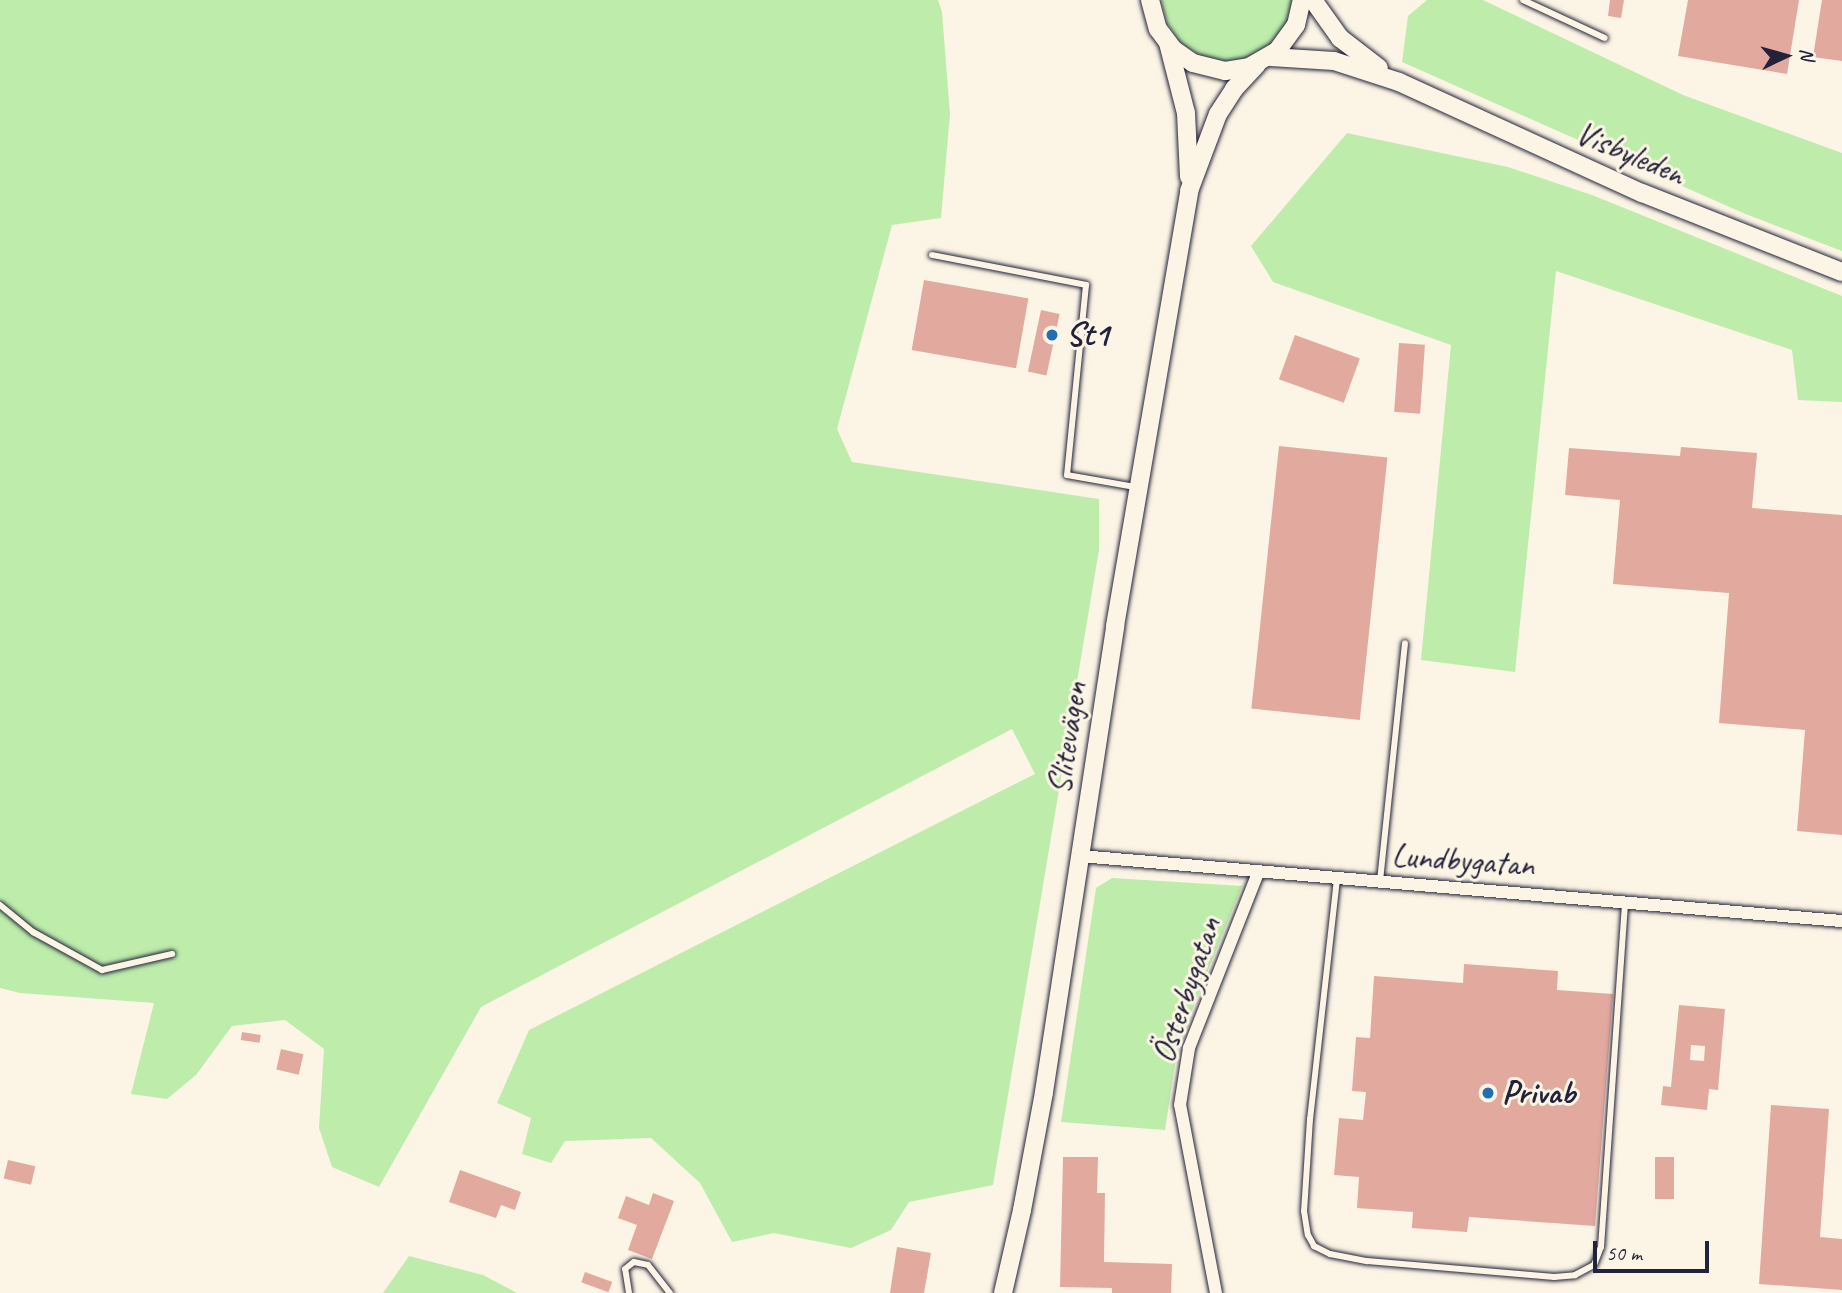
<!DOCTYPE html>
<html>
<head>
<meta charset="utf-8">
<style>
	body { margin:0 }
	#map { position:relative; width:1842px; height:1293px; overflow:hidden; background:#fcf5e5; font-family:Caveat,sans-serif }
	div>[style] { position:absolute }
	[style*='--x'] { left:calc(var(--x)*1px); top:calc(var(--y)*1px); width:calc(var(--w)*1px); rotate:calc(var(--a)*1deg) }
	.green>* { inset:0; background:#bdecab }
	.building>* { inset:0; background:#e2a99e; transform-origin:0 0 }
	.roads { filter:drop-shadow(0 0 2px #22223b) drop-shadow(0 0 2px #22223b) }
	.lane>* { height:6px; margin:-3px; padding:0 3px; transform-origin:3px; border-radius:3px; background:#fcf5e5 }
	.street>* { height:12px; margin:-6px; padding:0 6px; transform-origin:6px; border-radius:6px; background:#fcf5e5 }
	.secondary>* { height:18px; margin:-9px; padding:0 9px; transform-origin:9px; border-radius:9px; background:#fcf5e5 }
	.dots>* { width:19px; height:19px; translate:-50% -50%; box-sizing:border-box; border:4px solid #fcf5e5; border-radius:50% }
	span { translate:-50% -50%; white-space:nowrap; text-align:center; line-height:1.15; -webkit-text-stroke:6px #fcf5e5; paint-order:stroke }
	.street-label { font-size:33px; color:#22223b }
	.poi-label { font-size:33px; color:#22223b; font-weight:700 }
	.left { translate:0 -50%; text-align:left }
	.north { position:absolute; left:1751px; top:21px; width:70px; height:70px; -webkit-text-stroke:5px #fcf5e5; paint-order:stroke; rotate:85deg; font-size:19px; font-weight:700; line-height:28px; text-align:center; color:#22223b }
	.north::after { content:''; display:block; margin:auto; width:24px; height:32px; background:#22223b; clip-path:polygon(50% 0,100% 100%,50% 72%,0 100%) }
	.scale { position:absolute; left:1593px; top:1241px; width:116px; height:32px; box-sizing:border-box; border:4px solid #22223b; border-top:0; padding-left:9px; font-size:21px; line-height:24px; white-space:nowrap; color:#22223b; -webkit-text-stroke:5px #fcf5e5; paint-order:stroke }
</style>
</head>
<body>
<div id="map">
	<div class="green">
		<div style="clip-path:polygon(0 0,938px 0,942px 12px,950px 114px,941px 218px,892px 225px,837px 429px,852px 462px,1099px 499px,1099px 550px,993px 1185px,909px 1202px,891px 1230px,851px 1248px,774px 1233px,732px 1242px,700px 1183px,651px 1138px,565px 1141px,551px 1163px,522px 1154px,531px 1118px,497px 1103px,529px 1030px,1035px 774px,1012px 729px,481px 1007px,379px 1187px,332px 1167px,319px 1128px,324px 1049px,285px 1020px,232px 1026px,196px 1075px,167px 1099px,131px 1094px,154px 1003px,20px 993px,0 988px)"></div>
		<div style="clip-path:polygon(1161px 0,1295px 0,1290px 21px,1270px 46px,1249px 58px,1225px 62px,1201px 56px,1181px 43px,1167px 23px)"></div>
		<div style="clip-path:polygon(1427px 0,1483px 0,1683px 95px,1842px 153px,1842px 251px,1743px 213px,1402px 62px,1408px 16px)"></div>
		<div style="clip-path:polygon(1347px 133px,1508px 167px,1592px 195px,1842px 296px,1842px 402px,1798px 400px,1792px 350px,1556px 271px,1515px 672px,1421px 660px,1451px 345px,1273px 282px,1251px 246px)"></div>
		<div style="clip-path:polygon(1112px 878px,1242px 886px,1178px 1045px,1165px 1130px,1061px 1122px,1096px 888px)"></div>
		<div style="clip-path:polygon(409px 1256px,483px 1275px,517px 1293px,383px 1293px)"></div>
	</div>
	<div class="building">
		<div style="clip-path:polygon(1610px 0,1624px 0,1621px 18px,1608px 16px)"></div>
		<div style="clip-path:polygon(1688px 0,1799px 0,1787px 74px,1678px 56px)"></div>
		<div style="clip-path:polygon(1822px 0,1842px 0,1842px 61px,1813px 57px)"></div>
		<div style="left:924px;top:280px;width:106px;height:71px;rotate:10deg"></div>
		<div style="left:1041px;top:310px;width:19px;height:63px;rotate:12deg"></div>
		<div style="left:1295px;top:335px;width:69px;height:47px;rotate:20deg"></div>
		<div style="left:1399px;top:343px;width:26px;height:69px;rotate:4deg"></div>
		<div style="left:1279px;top:446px;width:109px;height:264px;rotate:6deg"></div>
		<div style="clip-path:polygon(1681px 447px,1757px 453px,1752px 508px,1842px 515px,1842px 835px,1797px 831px,1805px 730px,1719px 723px,1729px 593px,1613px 584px,1620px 500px,1565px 495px,1569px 448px,1680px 456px)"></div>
		<div style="clip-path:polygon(1464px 964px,1558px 971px,1557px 990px,1613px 994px,1595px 1226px,1469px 1217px,1467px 1232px,1412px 1228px,1413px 1212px,1357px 1208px,1359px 1177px,1334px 1175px,1339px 1118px,1363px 1120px,1366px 1092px,1352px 1091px,1356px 1037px,1370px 1038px,1374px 976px,1463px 983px)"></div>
		<div style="clip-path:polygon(evenodd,1679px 1005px,1725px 1009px,1718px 1090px,1709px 1089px,1707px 1110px,1661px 1105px,1663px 1086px,1671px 1087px,1679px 1005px,1691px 1045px,1705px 1046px,1704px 1061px,1690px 1060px,1691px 1045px)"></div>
		<div style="left:242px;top:1032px;width:19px;height:8px;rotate:9deg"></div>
		<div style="left:281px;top:1049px;width:23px;height:21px;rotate:13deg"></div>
		<div style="clip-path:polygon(1771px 1105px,1829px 1109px,1820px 1237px,1842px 1239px,1842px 1290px,1759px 1284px)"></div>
		<div style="clip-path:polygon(1063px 1157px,1098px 1157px,1097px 1193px,1105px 1193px,1104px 1262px,1172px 1264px,1171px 1293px,1112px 1293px,1112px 1288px,1060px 1287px)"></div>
		<div style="left:1655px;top:1157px;width:19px;height:42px"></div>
		<div style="left:8px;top:1160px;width:28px;height:19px;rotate:13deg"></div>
		<div style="clip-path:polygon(460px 1170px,521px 1192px,515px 1210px,501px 1205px,496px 1218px,449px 1202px)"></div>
		<div style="clip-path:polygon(653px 1193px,674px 1201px,652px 1259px,628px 1250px,637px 1225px,618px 1218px,626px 1196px,649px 1205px)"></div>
		<div style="clip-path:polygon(897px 1247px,931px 1253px,924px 1293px,890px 1293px)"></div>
		<div style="left:585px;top:1272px;width:29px;height:11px;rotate:20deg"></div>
	</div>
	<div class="roads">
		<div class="lane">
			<div style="--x:1523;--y:0;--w:90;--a:24.9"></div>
			<div style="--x:932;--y:255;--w:157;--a:11"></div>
			<div style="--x:1086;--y:285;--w:191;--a:95.7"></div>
			<div style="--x:1067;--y:475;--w:69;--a:10"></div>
			<div style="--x:1337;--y:879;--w:242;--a:96.4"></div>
			<div style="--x:1310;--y:1119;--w:92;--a:93.7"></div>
			<div style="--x:1304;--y:1211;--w:24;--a:81"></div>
			<div style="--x:1308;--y:1235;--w:13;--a:61"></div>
			<div style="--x:1314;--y:1246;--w:18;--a:27"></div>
			<div style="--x:1330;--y:1254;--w:38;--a:11"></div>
			<div style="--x:1367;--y:1261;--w:188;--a:4.9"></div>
			<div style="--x:1554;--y:1277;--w:21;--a:-5"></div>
			<div style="--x:1575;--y:1275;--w:21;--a:-28"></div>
			<div style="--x:1594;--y:1265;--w:19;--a:-69"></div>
			<div style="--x:1601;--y:1247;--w:345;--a:-86"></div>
			<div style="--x:1380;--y:881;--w:239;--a:-84"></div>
			<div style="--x:0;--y:905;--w:43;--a:39.3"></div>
			<div style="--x:33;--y:932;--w:79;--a:28.8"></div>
			<div style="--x:102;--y:970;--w:72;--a:-12.9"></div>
			<div style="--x:629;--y:1293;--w:24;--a:-99"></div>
			<div style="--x:625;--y:1269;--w:11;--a:-38"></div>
			<div style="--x:634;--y:1262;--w:14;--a:12"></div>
			<div style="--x:648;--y:1265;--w:36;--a:52"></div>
		</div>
		<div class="street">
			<div style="--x:1080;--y:856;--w:765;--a:4.88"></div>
			<div style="--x:1216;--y:1293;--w:191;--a:-100.8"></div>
			<div style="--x:1180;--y:1105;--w:58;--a:-81"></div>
			<div style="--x:1189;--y:1048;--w:188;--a:-68.5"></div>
		</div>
		<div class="secondary">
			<div style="--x:1150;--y:0;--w:30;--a:75"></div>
			<div style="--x:1158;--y:29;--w:25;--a:53"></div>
			<div style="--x:1173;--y:49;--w:24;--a:35"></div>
			<div style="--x:1193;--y:63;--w:33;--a:14"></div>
			<div style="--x:1225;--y:71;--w:24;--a:-9"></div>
			<div style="--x:1249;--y:67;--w:32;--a:-30"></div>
			<div style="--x:1277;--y:51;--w:32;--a:-54"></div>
			<div style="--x:1296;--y:25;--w:26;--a:-77"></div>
			<div style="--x:1313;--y:0;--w:47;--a:54.6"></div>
			<div style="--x:1340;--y:38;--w:49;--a:37.6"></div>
			<div style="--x:1168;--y:43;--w:72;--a:75.6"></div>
			<div style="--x:1186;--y:113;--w:64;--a:87.3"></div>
			<div style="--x:1271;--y:57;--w:63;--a:3.6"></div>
			<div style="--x:1334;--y:61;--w:68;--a:17.9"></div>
			<div style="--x:1399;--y:82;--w:267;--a:24.6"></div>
			<div style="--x:1642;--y:193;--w:215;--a:21.6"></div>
			<div style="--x:1003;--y:1293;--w:85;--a:-77.1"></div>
			<div style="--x:1022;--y:1210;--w:120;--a:-79.4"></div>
			<div style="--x:1044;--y:1092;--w:471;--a:-81.3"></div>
			<div style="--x:1115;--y:626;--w:441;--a:-80.3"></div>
			<div style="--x:1189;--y:191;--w:82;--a:-69.4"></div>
			<div style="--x:1218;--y:114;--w:30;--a:-57"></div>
			<div style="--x:1234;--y:89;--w:34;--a:-47"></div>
		</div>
	</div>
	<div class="dots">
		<div style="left:1052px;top:335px;background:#1f6fb2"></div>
		<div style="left:1488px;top:1093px;background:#1f6fb2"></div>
	</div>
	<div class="street-label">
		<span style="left:1630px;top:154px;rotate:23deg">Visbyleden</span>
		<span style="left:1068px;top:738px;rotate:-81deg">Slitevägen</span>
		<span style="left:1463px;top:861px;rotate:4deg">Lundbygatan</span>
		<span style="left:1187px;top:990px;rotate:-71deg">Österbygatan</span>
	</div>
	<div class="poi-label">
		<span class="left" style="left:1066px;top:335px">St1</span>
		<span class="left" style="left:1502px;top:1093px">Privab</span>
	</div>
	<div class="north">N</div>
	<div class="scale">50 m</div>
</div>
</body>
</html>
